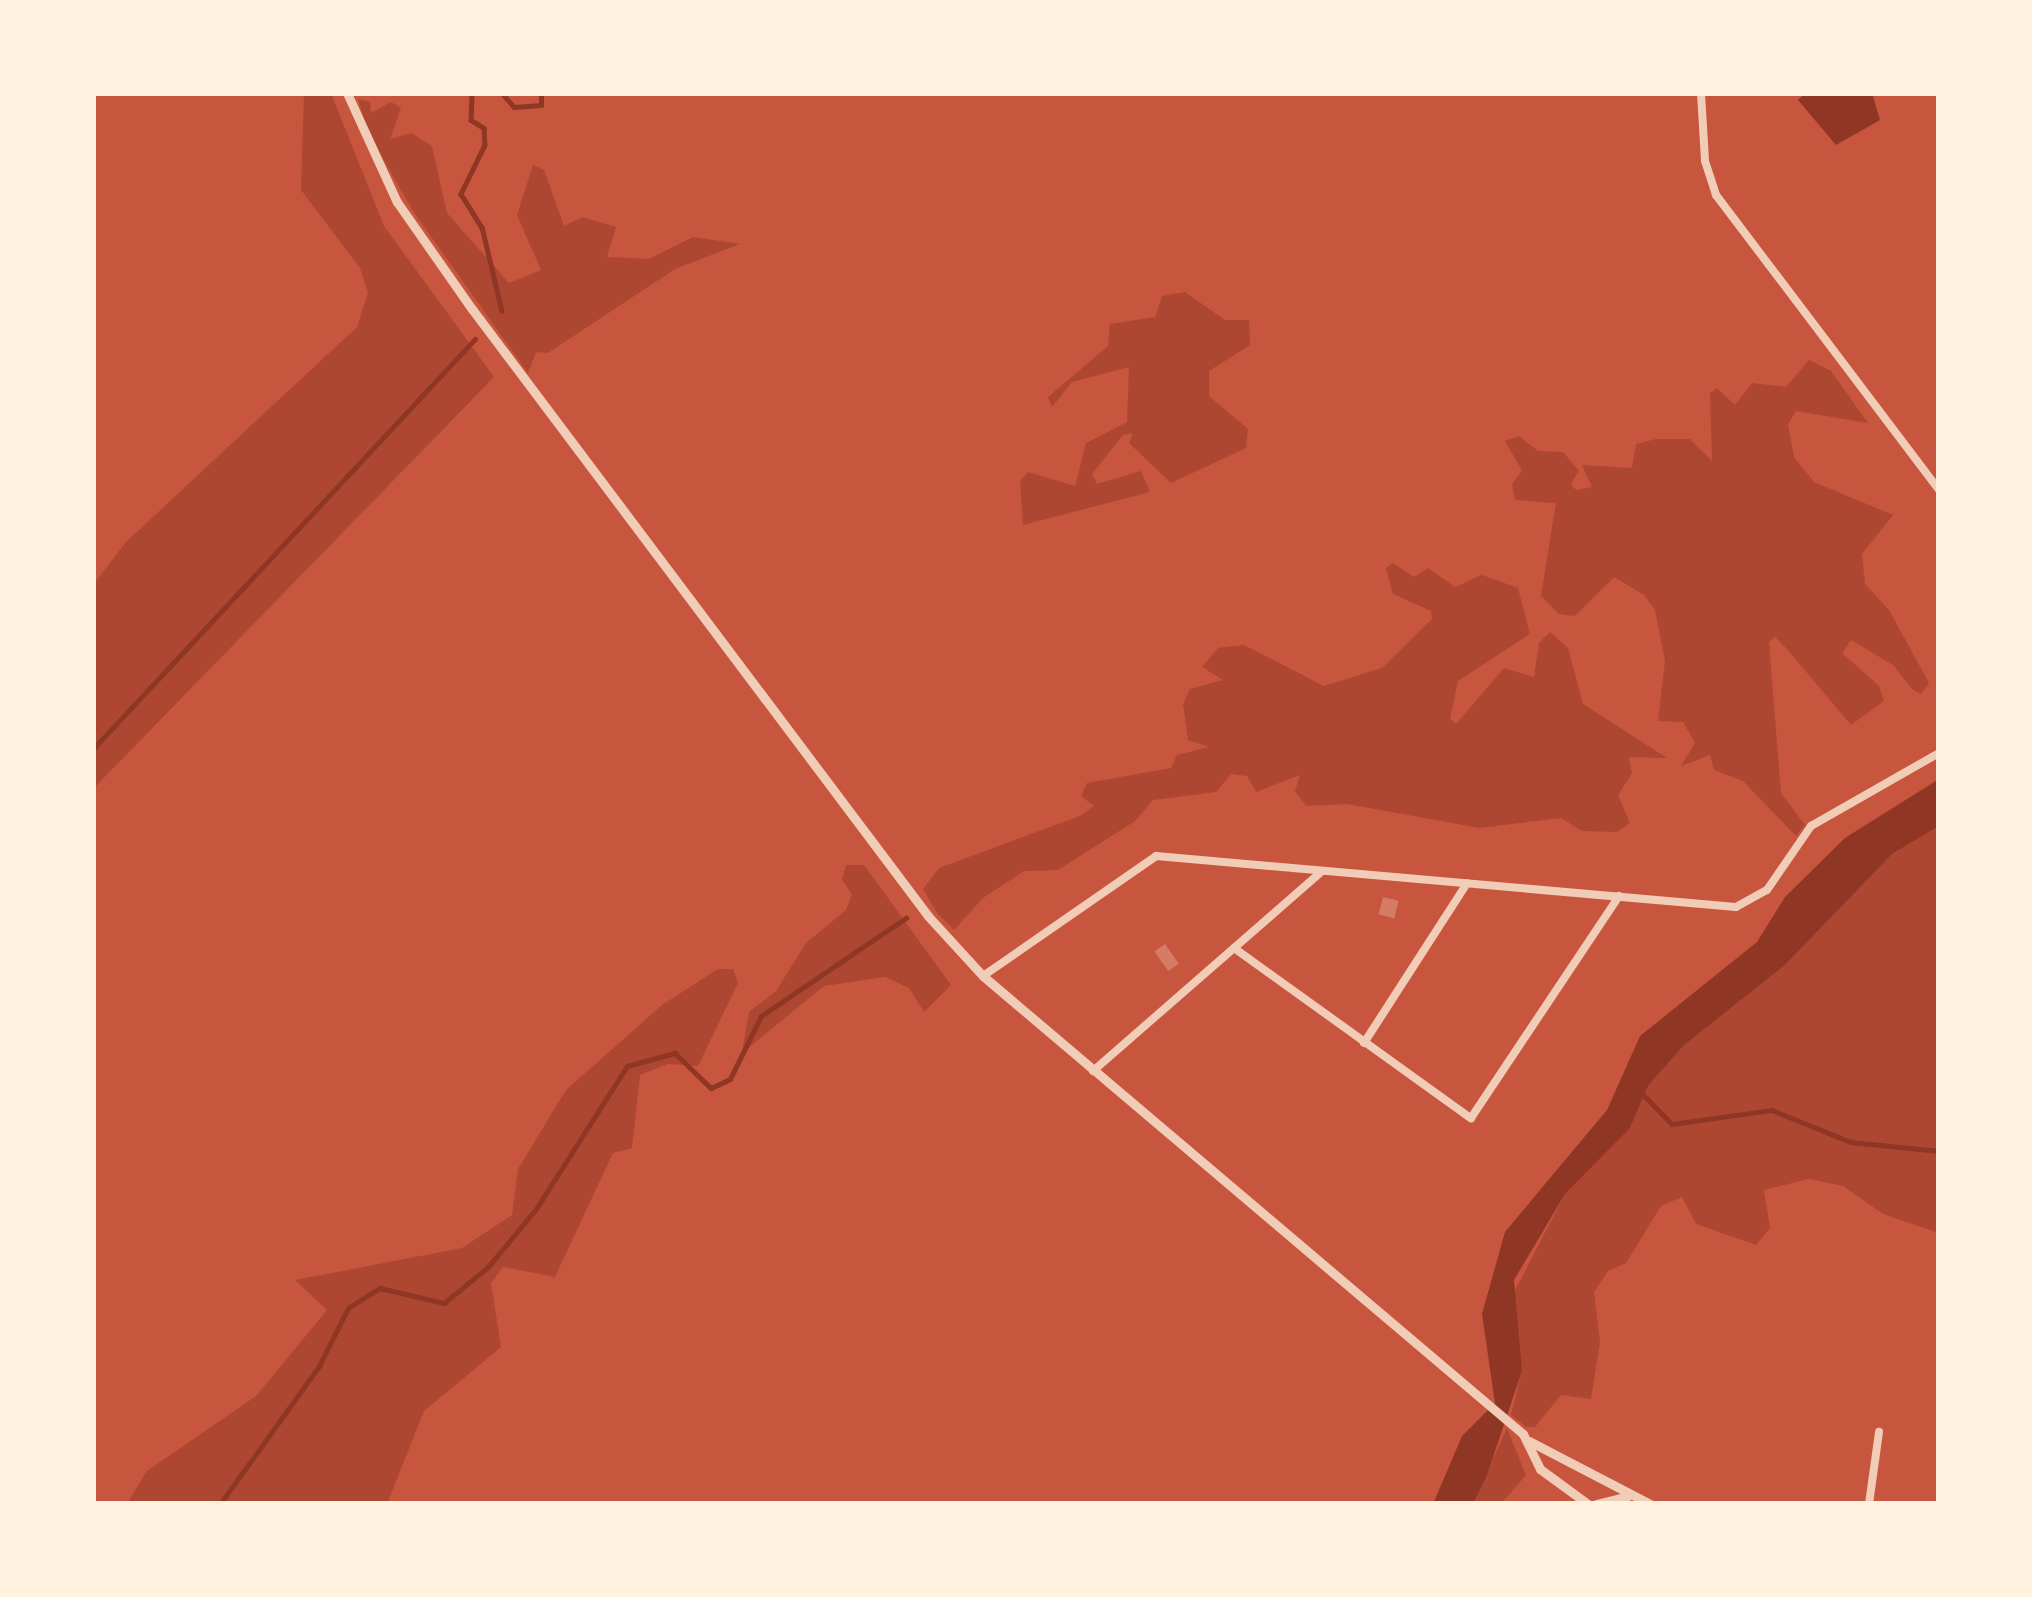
<!DOCTYPE html>
<html>
<head>
<meta charset="utf-8">
<style>
	body { margin:0 }
	#map { position:relative; width:2032px; height:1597px; overflow:hidden; background:#c8553d; font-family:Overpass,sans-serif }
	div>[style] { position:absolute }
	[style*='--x'] { left:calc(var(--x)*1px); top:calc(var(--y)*1px); width:calc(var(--w)*1px); rotate:calc(var(--a)*1deg) }
	.green>* { inset:0; background:#ae4732 }
	.water>* { inset:0; background:#8f3625 }
	.stream>* { height:4.5px; margin:-2.25px; padding:0 2.25px; transform-origin:2.25px; border-radius:2.25px; background:#8f3625 }
	.building>* { inset:0; background:#d67c66; transform-origin:0 0 }
	.minor>* { height:8px; margin:-4px; padding:0 4px; transform-origin:4px; border-radius:4px; background:#f1ccb7 }
	.tertiary>* { height:9px; margin:-4.5px; padding:0 4.5px; transform-origin:4.5px; border-radius:4.5px; background:#f1ccb7 }
	span { translate:-50% -50%; white-space:nowrap; text-align:center; line-height:1.15; -webkit-text-stroke:9px #fff3e0; paint-order:stroke }
	.frame { position:absolute; inset:0; border:96px solid #fff3e0; pointer-events:none }
</style>
</head>
<body>
<div id="map">
	<div class="green">
		<div style="clip-path:polygon(304px 93px,331px 93px,384px 226px,494px 377px,93px 789px,93px 585px,126px 542px,357px 327px,368px 293px,360px 268px,301px 190px)"></div>
		<div style="clip-path:polygon(358px 99px,370px 102px,371px 113px,391px 102px,401px 108px,390px 139px,411px 133px,432px 146px,447px 213px,509px 283px,541px 270px,517px 215px,533px 165px,544px 170px,564px 226px,583px 217px,616px 227px,607px 257px,649px 259px,693px 237px,740px 244px,675px 269px,548px 353px,536px 352px,528px 373px,415px 214px,369px 135px)"></div>
		<div style="clip-path:polygon(1185px 292px,1225px 320px,1249px 320px,1250px 345px,1209px 371px,1209px 396px,1248px 429px,1246px 448px,1171px 483px,1129px 443px,1133px 433px,1123px 435px,1092px 474px,1097px 484px,1141px 471px,1150px 492px,1023px 525px,1020px 481px,1028px 472px,1075px 486px,1086px 443px,1127px 422px,1129px 367px,1072px 382px,1052px 407px,1048px 397px,1108px 346px,1110px 324px,1155px 317px,1162px 296px)"></div>
		<div style="clip-path:polygon(1809px 360px,1831px 371px,1868px 423px,1796px 411px,1788px 424px,1794px 457px,1814px 482px,1893px 515px,1862px 554px,1865px 584px,1889px 610px,1929px 683px,1921px 694px,1913px 690px,1893px 665px,1851px 640px,1842px 653px,1879px 686px,1884px 701px,1851px 725px,1787px 649px,1775px 637px,1769px 642px,1781px 793px,1805px 825px,1796px 836px,1743px 781px,1714px 770px,1710px 755px,1681px 766px,1695px 743px,1683px 722px,1658px 721px,1665px 661px,1655px 610px,1644px 595px,1614px 577px,1575px 616px,1559px 614px,1541px 596px,1556px 503px,1515px 500px,1512px 484px,1522px 471px,1505px 441px,1519px 436px,1538px 451px,1563px 452px,1579px 471px,1571px 484px,1576px 490px,1592px 487px,1582px 465px,1632px 468px,1636px 444px,1656px 439px,1690px 439px,1712px 461px,1710px 393px,1717px 388px,1735px 405px,1752px 383px,1786px 387px)"></div>
		<div style="clip-path:polygon(1393px 563px,1414px 577px,1428px 568px,1455px 587px,1482px 575px,1518px 588px,1530px 634px,1458px 681px,1450px 719px,1456px 724px,1504px 668px,1534px 677px,1539px 643px,1550px 632px,1568px 648px,1583px 704px,1667px 758px,1629px 757px,1632px 773px,1618px 795px,1630px 823px,1617px 832px,1582px 831px,1561px 818px,1480px 828px,1347px 804px,1306px 806px,1295px 791px,1300px 775px,1256px 792px,1247px 776px,1231px 774px,1216px 792px,1153px 800px,1135px 821px,1058px 870px,1024px 871px,983px 898px,954px 930px,937px 913px,923px 889px,939px 868px,1080px 816px,1094px 806px,1081px 796px,1087px 783px,1171px 768px,1177px 755px,1209px 747px,1188px 740px,1183px 704px,1190px 689px,1223px 680px,1202px 667px,1218px 648px,1244px 645px,1324px 686px,1382px 668px,1432px 619px,1431px 611px,1393px 594px,1386px 568px)"></div>
		<div style="clip-path:polygon(1939px 826px,1939px 1233px,1883px 1214px,1843px 1186px,1809px 1179px,1764px 1190px,1770px 1228px,1756px 1245px,1696px 1224px,1682px 1197px,1661px 1206px,1626px 1263px,1608px 1271px,1594px 1292px,1600px 1342px,1591px 1399px,1561px 1395px,1535px 1427px,1526px 1427px,1511px 1415px,1522px 1371px,1510px 1300px,1565px 1194px,1630px 1128px,1648px 1086px,1683px 1046px,1785px 965px,1892px 854px)"></div>
		<div style="clip-path:polygon(846px 865px,864px 865px,951px 985px,924px 1012px,909px 988px,885px 977px,824px 986px,742px 1053px,749px 1012px,776px 991px,806px 943px,846px 910px,852px 894px,842px 880px)"></div>
		<div style="clip-path:polygon(718px 969px,733px 969px,738px 983px,698px 1066px,668px 1064px,640px 1075px,632px 1148px,613px 1153px,555px 1277px,503px 1267px,491px 1283px,501px 1347px,424px 1411px,387px 1504px,127px 1504px,147px 1471px,256px 1396px,327px 1310px,295px 1280px,462px 1248px,512px 1215px,518px 1169px,566px 1090px,662px 1005px)"></div>
		<div style="clip-path:polygon(1507px 1428px,1526px 1475px,1501px 1504px,1473px 1504px)"></div>
	</div>
	<div class="water">
		<div style="clip-path:polygon(1806px 93px,1872px 93px,1880px 120px,1836px 145px,1798px 100px)"></div>
		<div style="clip-path:polygon(1939px 779px,1939px 826px,1892px 854px,1785px 965px,1683px 1046px,1648px 1086px,1630px 1128px,1565px 1194px,1514px 1280px,1522px 1371px,1487px 1475px,1473px 1504px,1433px 1504px,1462px 1436px,1495px 1403px,1482px 1314px,1505px 1232px,1607px 1110px,1640px 1036px,1757px 942px,1785px 897px,1845px 838px)"></div>
	</div>
	<div class="stream">
		<div style="--x:472;--y:93;--w:27;--a:92"></div>
		<div style="--x:471;--y:120;--w:15;--a:32"></div>
		<div style="--x:484;--y:128;--w:17;--a:87"></div>
		<div style="--x:485;--y:145;--w:55;--a:116.1"></div>
		<div style="--x:461;--y:194;--w:39;--a:58"></div>
		<div style="--x:482;--y:227;--w:86;--a:76.6"></div>
		<div style="--x:502;--y:93;--w:18;--a:49"></div>
		<div style="--x:514;--y:107;--w:27;--a:-4"></div>
		<div style="--x:541;--y:105;--w:12;--a:-90"></div>
		<div style="--x:93;--y:749;--w:560;--a:-47.02"></div>
		<div style="--x:1642;--y:1093;--w:43;--a:45.9"></div>
		<div style="--x:1672;--y:1124;--w:101;--a:-8"></div>
		<div style="--x:1772;--y:1110;--w:85;--a:22.1"></div>
		<div style="--x:1851;--y:1142;--w:88;--a:5.8"></div>
		<div style="--x:220;--y:1504;--w:170;--a:-54.3"></div>
		<div style="--x:319;--y:1366;--w:65;--a:-63.4"></div>
		<div style="--x:348;--y:1308;--w:38;--a:-32"></div>
		<div style="--x:380;--y:1288;--w:66;--a:13.2"></div>
		<div style="--x:444;--y:1303;--w:57;--a:-39.3"></div>
		<div style="--x:488;--y:1267;--w:75;--a:-50.4"></div>
		<div style="--x:536;--y:1209;--w:169;--a:-57.5"></div>
		<div style="--x:627;--y:1066;--w:50;--a:-15.2"></div>
		<div style="--x:675;--y:1053;--w:50;--a:44.2"></div>
		<div style="--x:711;--y:1088;--w:21;--a:-25"></div>
		<div style="--x:730;--y:1079;--w:70;--a:-63.8"></div>
		<div style="--x:761;--y:1016;--w:175;--a:-34.1"></div>
	</div>
	<div class="building">
		<div style="left:1383px;top:897px;width:16px;height:18px;rotate:14deg"></div>
		<div style="left:1165px;top:944px;width:24px;height:13px;rotate:55deg"></div>
	</div>
	<div class="minor">
		<div style="--x:1701;--y:93;--w:68;--a:86.6"></div>
		<div style="--x:1705;--y:161;--w:36;--a:72"></div>
		<div style="--x:1716;--y:195;--w:370;--a:52.9"></div>
		<div style="--x:1234;--y:948;--w:292;--a:35.7"></div>
		<div style="--x:1471;--y:1118;--w:267;--a:-56.3"></div>
		<div style="--x:983;--y:976;--w:211;--a:-34.7"></div>
		<div style="--x:1156;--y:856;--w:582;--a:5.03"></div>
		<div style="--x:1736;--y:907;--w:35;--a:-29"></div>
		<div style="--x:1767;--y:890;--w:78;--a:-55.5"></div>
		<div style="--x:1811;--y:826;--w:147;--a:-29.7"></div>
		<div style="--x:1364;--y:1043;--w:190;--a:-57.2"></div>
		<div style="--x:1093;--y:1071;--w:303;--a:-41.1"></div>
		<div style="--x:1869;--y:1504;--w:73;--a:-82.1"></div>
	</div>
	<div class="tertiary">
		<div style="--x:347;--y:93;--w:120;--a:65.4"></div>
		<div style="--x:397;--y:202;--w:131;--a:55"></div>
		<div style="--x:472;--y:309;--w:759;--a:53.08"></div>
		<div style="--x:928;--y:916;--w:81;--a:47.5"></div>
		<div style="--x:983;--y:976;--w:708;--a:40.3"></div>
		<div style="--x:1523;--y:1434;--w:39;--a:64"></div>
		<div style="--x:1540;--y:1469;--w:59;--a:36.1"></div>
		<div style="--x:1529;--y:1441;--w:136;--a:27.5"></div>
		<div style="--x:1596;--y:1504;--w:33;--a:-14"></div>
	</div>
	<div class="frame"></div>
</div>
</body>
</html>
